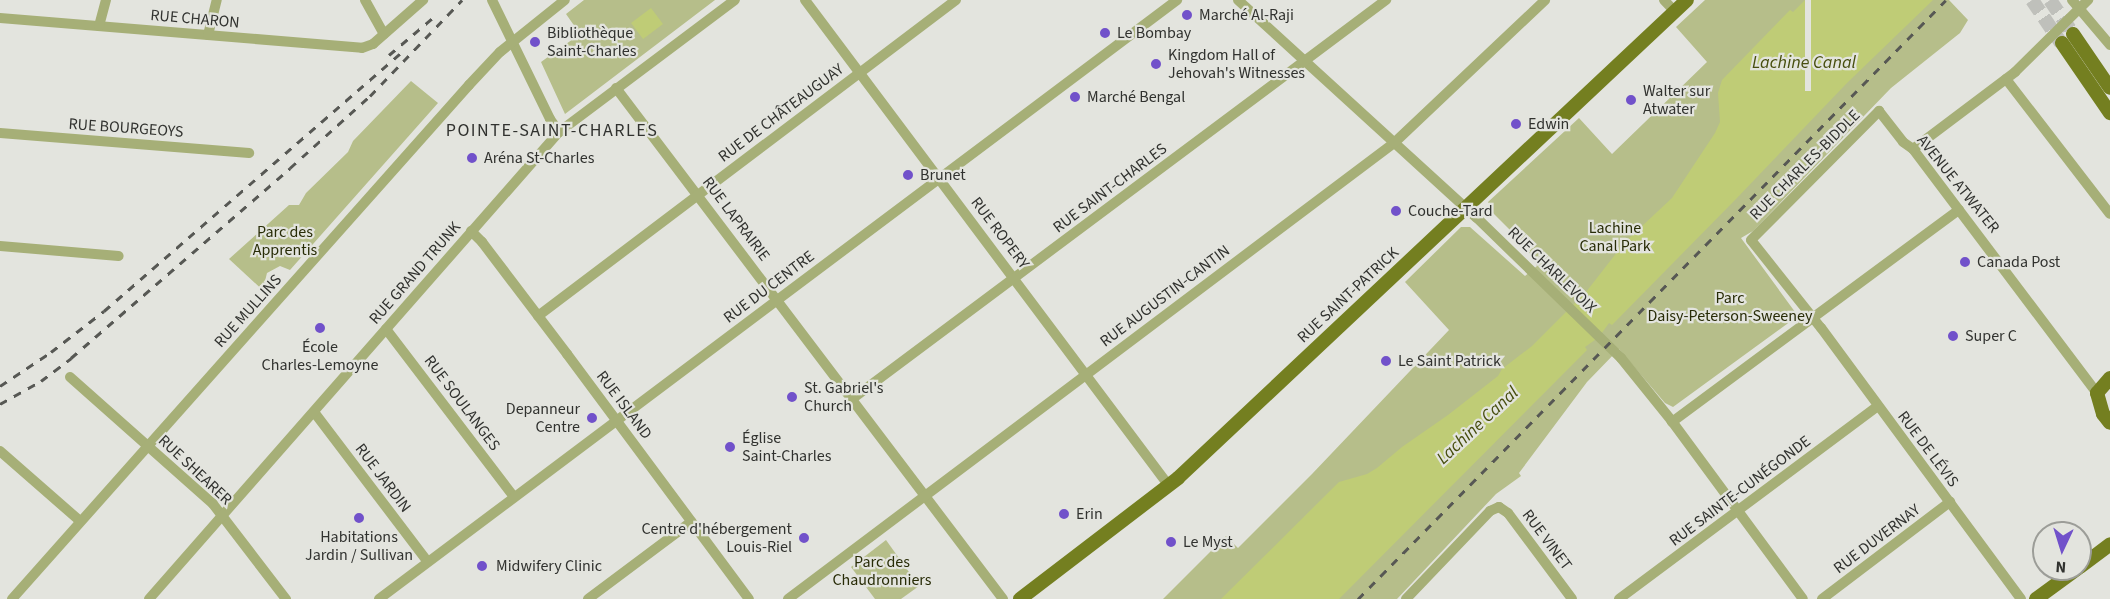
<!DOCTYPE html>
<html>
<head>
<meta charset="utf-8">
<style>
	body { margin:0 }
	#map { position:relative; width:2110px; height:599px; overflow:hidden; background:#e3e4de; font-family:"Source Sans 3",sans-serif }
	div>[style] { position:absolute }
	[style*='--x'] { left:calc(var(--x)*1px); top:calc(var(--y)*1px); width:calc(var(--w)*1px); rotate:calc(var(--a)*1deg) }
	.green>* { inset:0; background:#b6be8a }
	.water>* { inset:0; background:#bfcc76; transform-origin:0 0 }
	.pier>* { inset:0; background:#e3e4de; transform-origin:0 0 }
	.major-tunnel>* { height:14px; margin-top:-7px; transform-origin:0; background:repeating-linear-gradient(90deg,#bfc0bb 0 14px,transparent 0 21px) }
	.minor>* { height:10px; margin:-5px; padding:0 5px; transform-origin:5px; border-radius:5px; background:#a6af77 }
	.major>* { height:14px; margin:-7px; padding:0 7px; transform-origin:7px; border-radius:7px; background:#747f20 }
	.rail>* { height:3px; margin-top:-1.5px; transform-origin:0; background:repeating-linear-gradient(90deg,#575854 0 8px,transparent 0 16px) }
	.dots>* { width:16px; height:16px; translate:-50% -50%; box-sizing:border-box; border:3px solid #e3e4de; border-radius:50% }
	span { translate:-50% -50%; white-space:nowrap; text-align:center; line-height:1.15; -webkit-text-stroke:4.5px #e3e4de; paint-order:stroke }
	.poi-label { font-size:16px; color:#31322f }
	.left { translate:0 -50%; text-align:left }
	.right { translate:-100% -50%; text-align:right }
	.street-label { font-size:16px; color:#31322f }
	.park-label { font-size:16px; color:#282c07 }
	.water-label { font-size:18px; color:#474e0e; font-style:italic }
	.neighbourhood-label { font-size:18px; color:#31322f; letter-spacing:1.5px }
	.north { position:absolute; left:2032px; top:521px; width:60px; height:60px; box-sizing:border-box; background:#e3e4de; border:2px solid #9c9d98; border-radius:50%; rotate:184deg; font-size:16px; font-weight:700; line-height:24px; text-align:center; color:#31322f }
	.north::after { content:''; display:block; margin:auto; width:21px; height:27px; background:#7151ca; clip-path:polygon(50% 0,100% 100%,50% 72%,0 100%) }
</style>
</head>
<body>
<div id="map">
	<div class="green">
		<div style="clip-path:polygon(584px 0,715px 0,565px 114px,541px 62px,580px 34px,566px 14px)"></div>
		<div style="clip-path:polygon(1705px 0,1949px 0,1968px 20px,1960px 33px,1891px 88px,1753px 231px,1741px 238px,1798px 316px,1673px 407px,1665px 403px,1619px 349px,1587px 382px,1519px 473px,1521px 476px,1496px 494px,1397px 599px,1163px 599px,1226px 536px,1238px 548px,1312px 474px,1449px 330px,1405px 282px,1461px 227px,1470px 227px,1525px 276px,1537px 266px,1525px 245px,1488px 208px,1488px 202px,1579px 118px,1612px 154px,1707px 62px,1676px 27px)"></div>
		<div style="clip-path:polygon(411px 81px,438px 103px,290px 270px,280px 266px,267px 273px,264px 285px,268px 295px,229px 259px,289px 205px,299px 205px,306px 193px,348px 152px,353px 141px)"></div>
		<div style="clip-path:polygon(886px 540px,919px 586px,901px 599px,875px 599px,851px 567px)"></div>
	</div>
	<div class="water">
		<div style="clip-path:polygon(1805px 0,1933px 0,1847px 83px,1736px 199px,1612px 325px,1609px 323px,1599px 337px,1585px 347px,1587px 350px,1339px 599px,1221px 599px,1339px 482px,1367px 474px,1377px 468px,1402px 447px,1448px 415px,1498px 376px,1502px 369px,1532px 346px,1586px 292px,1625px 242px,1672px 198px,1715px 133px,1720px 122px,1718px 93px,1722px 80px,1790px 10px,1793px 12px)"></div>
		<div style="left:651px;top:8px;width:20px;height:25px;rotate:53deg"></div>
	</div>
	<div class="pier">
		<div style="left:1805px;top:0;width:6px;height:91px"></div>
	</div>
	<div class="major-tunnel">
		<div style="--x:2032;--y:0;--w:52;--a:56"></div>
		<div style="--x:2050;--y:0;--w:41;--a:55.9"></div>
	</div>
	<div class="minor">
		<div style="--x:365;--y:0;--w:39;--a:61"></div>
		<div style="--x:492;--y:0;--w:132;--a:64"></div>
		<div style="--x:550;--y:119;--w:16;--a:55"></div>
		<div style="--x:805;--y:0;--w:607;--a:53.17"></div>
		<div style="--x:1238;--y:0;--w:323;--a:42.4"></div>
		<div style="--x:1477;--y:218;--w:201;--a:44.2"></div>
		<div style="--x:1621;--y:358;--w:80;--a:51.1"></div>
		<div style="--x:1671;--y:420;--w:222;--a:53.6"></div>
		<div style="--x:1664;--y:0;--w:16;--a:47"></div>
		<div style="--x:2072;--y:0;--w:59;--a:49.8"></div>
		<div style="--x:0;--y:18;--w:363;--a:4.7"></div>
		<div style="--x:362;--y:48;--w:12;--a:-20"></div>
		<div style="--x:373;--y:44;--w:67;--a:-41.3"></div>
		<div style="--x:99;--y:26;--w:27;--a:-75"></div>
		<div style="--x:208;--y:35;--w:36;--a:-76"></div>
		<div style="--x:2006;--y:79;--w:170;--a:52.4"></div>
		<div style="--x:616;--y:88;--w:641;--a:52.86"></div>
		<div style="--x:0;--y:133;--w:250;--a:4.6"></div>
		<div style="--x:1913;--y:149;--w:128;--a:-37"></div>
		<div style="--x:2015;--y:72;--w:103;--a:-44.6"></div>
		<div style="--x:471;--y:231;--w:16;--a:45"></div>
		<div style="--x:482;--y:242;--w:141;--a:52.8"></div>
		<div style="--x:567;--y:354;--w:305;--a:53.4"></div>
		<div style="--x:0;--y:246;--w:119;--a:4.8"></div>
		<div style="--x:538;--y:316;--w:524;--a:-37.09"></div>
		<div style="--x:386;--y:329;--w:211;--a:52.7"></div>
		<div style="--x:70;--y:377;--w:191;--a:41.6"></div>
		<div style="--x:213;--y:504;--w:120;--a:52.5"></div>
		<div style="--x:852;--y:399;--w:667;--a:-36.77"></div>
		<div style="--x:314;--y:412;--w:188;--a:52.8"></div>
		<div style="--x:1672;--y:422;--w:357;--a:-36.5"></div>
		<div style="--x:0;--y:451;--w:106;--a:41.2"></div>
		<div style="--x:12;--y:599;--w:688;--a:-48.36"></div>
		<div style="--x:469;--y:85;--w:45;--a:-46.8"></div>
		<div style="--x:500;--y:52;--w:83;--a:-38.7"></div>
		<div style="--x:149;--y:599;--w:621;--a:-48.72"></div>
		<div style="--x:559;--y:132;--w:220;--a:-36.9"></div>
		<div style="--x:379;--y:599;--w:998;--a:-36.89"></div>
		<div style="--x:588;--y:599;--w:129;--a:-36.8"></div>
		<div style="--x:788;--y:599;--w:758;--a:-36.96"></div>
		<div style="--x:1394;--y:143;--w:208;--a:-43.4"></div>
		<div style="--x:1406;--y:599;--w:122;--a:-46.3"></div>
		<div style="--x:1490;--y:511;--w:10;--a:-24"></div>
		<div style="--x:1499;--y:507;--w:11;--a:34"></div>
		<div style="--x:1508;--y:513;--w:107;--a:53.3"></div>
		<div style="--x:1619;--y:599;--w:322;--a:-36.7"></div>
		<div style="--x:1822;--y:599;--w:161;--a:-37.2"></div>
		<div style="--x:2021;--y:599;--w:337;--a:-126.4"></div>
		<div style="--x:1821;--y:328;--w:112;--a:-128.5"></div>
		<div style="--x:1751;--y:240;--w:182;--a:-45.2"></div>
		<div style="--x:1879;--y:111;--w:39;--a:52"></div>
		<div style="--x:1903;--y:142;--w:12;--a:35"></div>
		<div style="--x:1913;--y:149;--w:306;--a:53"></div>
	</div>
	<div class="major">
		<div style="--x:2073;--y:34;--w:65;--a:55.6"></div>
		<div style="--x:2062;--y:43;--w:85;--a:55.6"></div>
		<div style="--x:2097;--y:393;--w:22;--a:74"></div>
		<div style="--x:2103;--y:414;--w:11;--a:52"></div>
		<div style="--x:2097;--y:393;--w:20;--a:-49"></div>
		<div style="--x:2080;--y:567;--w:38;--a:-37"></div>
		<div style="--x:1020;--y:599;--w:199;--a:-37.4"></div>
		<div style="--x:1178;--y:478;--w:698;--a:-43.2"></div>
		<div style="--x:2036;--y:599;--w:51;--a:-36.2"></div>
	</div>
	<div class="rail">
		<div style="--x:389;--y:55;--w:60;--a:-40.3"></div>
		<div style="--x:0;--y:386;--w:61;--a:-33.7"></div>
		<div style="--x:51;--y:352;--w:67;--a:-37.7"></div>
		<div style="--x:104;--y:311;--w:393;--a:-41"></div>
		<div style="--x:0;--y:404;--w:47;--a:-29.3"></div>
		<div style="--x:41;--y:381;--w:38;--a:-37"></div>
		<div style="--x:71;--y:358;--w:290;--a:-40.9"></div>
		<div style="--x:290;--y:168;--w:108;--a:-42"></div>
		<div style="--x:370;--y:96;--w:133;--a:-46.2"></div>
		<div style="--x:1358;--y:599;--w:839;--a:-45.53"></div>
	</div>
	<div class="dots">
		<div style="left:1187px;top:15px;background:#7151ca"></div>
		<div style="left:1105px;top:33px;background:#7151ca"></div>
		<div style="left:535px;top:42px;background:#7151ca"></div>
		<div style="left:1156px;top:64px;background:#7151ca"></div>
		<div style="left:1075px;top:97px;background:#7151ca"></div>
		<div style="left:1631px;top:100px;background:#7151ca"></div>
		<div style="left:1516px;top:124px;background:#7151ca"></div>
		<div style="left:472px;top:158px;background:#7151ca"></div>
		<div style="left:908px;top:175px;background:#7151ca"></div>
		<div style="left:1396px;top:211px;background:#7151ca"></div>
		<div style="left:1965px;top:262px;background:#7151ca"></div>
		<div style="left:320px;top:328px;background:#7151ca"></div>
		<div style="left:1953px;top:336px;background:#7151ca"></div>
		<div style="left:1386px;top:361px;background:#7151ca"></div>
		<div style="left:792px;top:397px;background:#7151ca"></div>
		<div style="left:592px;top:418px;background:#7151ca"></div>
		<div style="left:730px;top:447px;background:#7151ca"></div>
		<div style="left:1064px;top:514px;background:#7151ca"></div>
		<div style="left:359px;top:518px;background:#7151ca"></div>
		<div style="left:804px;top:538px;background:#7151ca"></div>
		<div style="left:1171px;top:542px;background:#7151ca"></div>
		<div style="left:482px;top:566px;background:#7151ca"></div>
	</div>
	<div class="poi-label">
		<span class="left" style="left:1199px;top:15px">Marché Al-Raji</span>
		<span class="left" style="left:547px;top:42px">Bibliothèque<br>Saint-Charles</span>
		<span class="left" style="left:1117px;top:33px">Le Bombay</span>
		<span class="left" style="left:1168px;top:64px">Kingdom Hall of<br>Jehovah's Witnesses</span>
		<span class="left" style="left:1643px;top:100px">Walter sur<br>Atwater</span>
		<span class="left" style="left:1087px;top:97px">Marché Bengal</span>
		<span class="left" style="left:1528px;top:124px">Edwin</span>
		<span class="left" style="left:484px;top:158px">Aréna St-Charles</span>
		<span class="left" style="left:920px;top:175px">Brunet</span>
		<span class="left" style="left:1408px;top:211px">Couche-Tard</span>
		<span class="left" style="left:1977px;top:262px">Canada Post</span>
		<span class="left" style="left:1965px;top:336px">Super C</span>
		<span style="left:320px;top:356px">École<br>Charles-Lemoyne</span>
		<span class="left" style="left:1398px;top:361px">Le Saint Patrick</span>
		<span class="left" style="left:804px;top:397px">St. Gabriel's<br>Church</span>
		<span class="right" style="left:580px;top:418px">Depanneur<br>Centre</span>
		<span class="left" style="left:742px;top:447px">Église<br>Saint-Charles</span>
		<span class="left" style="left:1076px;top:514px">Erin</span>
		<span class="right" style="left:792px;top:538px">Centre d'hébergement<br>Louis-Riel</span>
		<span style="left:359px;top:546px">Habitations<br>Jardin / Sullivan</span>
		<span class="left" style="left:1183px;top:542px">Le Myst</span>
		<span class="left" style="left:496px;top:566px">Midwifery Clinic</span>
	</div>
	<div class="street-label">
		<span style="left:195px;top:19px;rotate:5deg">RUE CHARON</span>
		<span style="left:781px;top:113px;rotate:-37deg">RUE DE CHÂTEAUGUAY</span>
		<span style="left:126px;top:128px;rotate:4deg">RUE BOURGEOYS</span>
		<span style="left:1805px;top:165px;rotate:-45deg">RUE CHARLES-BIDDLE</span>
		<span style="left:1958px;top:184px;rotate:51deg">AVENUE ATWATER</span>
		<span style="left:1110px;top:188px;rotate:-37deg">RUE SAINT-CHARLES</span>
		<span style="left:736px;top:219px;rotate:53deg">RUE LAPRAIRIE</span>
		<span style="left:1000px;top:233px;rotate:53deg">RUE ROPERY</span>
		<span style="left:1552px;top:270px;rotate:44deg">RUE CHARLEVOIX</span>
		<span style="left:415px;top:273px;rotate:-49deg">RUE GRAND TRUNK</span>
		<span style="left:769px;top:287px;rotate:-37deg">RUE DU CENTRE</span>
		<span style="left:1348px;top:295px;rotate:-43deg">RUE SAINT-PATRICK</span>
		<span style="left:1165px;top:296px;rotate:-37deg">RUE AUGUSTIN-CANTIN</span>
		<span style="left:248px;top:311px;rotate:-48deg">RUE MULLINS</span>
		<span style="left:462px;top:403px;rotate:53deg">RUE SOULANGES</span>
		<span style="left:624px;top:405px;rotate:53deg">RUE ISLAND</span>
		<span style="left:1928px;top:449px;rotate:53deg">RUE DE LÉVIS</span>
		<span style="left:195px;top:470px;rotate:43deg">RUE SHEARER</span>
		<span style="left:383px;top:478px;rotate:53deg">RUE JARDIN</span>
		<span style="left:1740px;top:491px;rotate:-37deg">RUE SAINTE-CUNÉGONDE</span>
		<span style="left:1877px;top:539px;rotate:-37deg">RUE DUVERNAY</span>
		<span style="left:1547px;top:540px;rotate:53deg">RUE VINET</span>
	</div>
	<div class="park-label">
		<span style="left:1615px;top:237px">Lachine<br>Canal Park</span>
		<span style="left:285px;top:241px">Parc des<br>Apprentis</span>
		<span style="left:1730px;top:307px">Parc<br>Daisy-Peterson-Sweeney</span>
		<span style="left:882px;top:571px">Parc des<br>Chaudronniers</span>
	</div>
	<div class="water-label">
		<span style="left:1804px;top:63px">Lachine Canal</span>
		<span style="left:1478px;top:426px;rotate:-43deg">Lachine Canal</span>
	</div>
	<div class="neighbourhood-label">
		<span style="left:552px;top:131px">POINTE-SAINT-CHARLES</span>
	</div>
	<div class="north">N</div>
</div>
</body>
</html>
